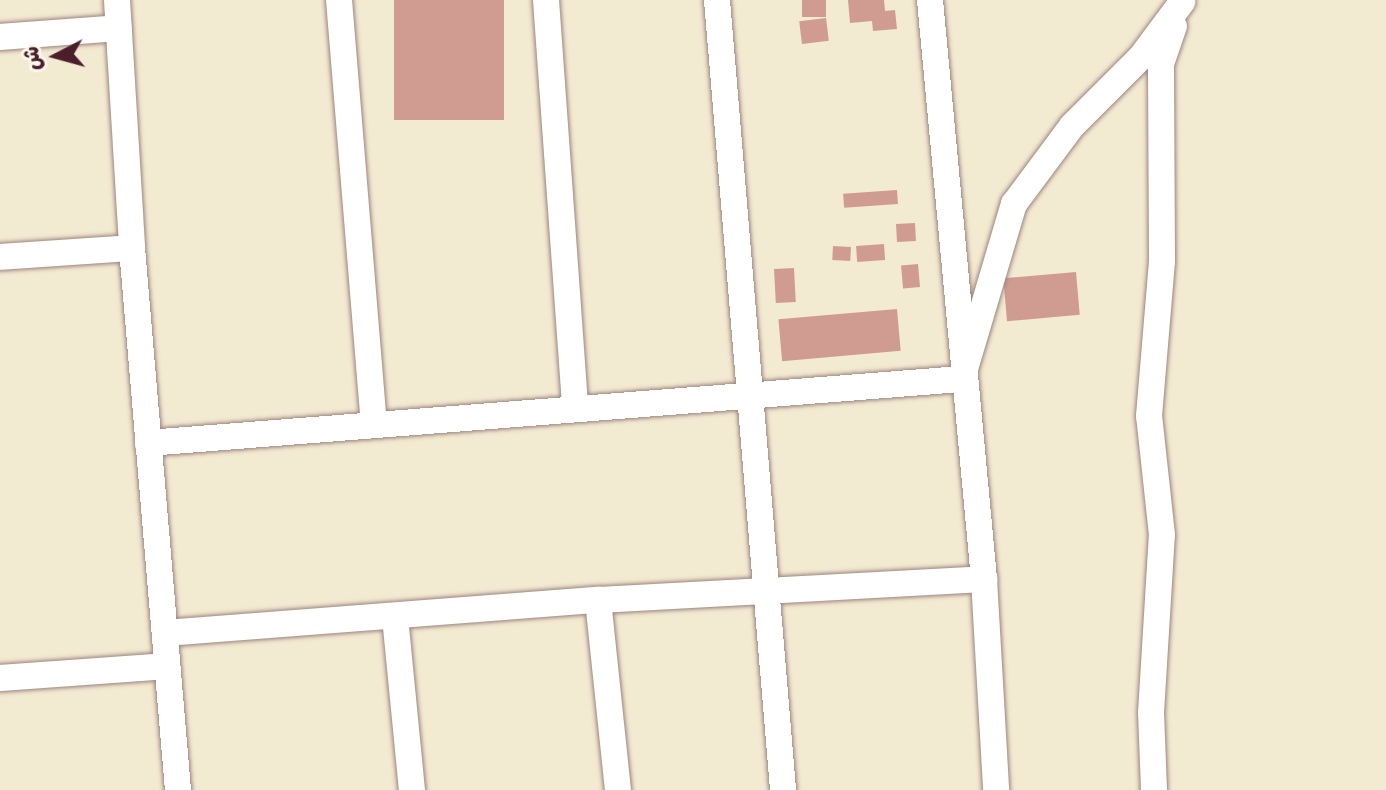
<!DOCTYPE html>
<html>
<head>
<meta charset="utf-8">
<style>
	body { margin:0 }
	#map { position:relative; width:1386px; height:790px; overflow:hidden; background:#f3ead2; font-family:Pangolin,"Playpen Sans Arabic",sans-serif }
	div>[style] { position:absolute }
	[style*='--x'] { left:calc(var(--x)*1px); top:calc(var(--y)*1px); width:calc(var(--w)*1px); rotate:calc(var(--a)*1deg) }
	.building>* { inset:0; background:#d09c92; transform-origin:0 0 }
	.roads { filter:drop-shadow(0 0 2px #9e847e) drop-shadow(0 0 2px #9e847e) }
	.street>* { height:26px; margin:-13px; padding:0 13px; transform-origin:13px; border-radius:13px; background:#fff }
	span { translate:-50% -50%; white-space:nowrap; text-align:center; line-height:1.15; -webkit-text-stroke:7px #fbf7ec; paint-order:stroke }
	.north { position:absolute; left:16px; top:16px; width:80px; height:80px; -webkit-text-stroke:6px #fbf7ec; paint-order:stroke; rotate:264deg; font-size:22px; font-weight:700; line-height:32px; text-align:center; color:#4a1f2b }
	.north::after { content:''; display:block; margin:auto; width:28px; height:36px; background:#4a1f2b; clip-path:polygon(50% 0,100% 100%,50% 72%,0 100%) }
</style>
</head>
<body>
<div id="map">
	<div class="building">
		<div style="left:394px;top:0;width:110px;height:120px"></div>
		<div style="left:802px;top:0;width:24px;height:17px"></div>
		<div style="clip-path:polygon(848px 0,884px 0,885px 11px,895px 10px,897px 29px,873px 31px,872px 21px,850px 23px)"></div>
		<div style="left:826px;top:18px;width:23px;height:27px;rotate:83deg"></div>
		<div style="left:897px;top:190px;width:14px;height:54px;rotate:86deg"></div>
		<div style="left:915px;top:223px;width:18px;height:19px;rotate:87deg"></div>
		<div style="left:884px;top:244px;width:16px;height:28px;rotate:86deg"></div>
		<div style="left:833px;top:246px;width:18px;height:14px;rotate:3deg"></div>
		<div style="left:918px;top:264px;width:23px;height:17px;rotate:85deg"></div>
		<div style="left:794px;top:268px;width:34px;height:20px;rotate:87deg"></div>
		<div style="left:1076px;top:272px;width:43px;height:73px;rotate:85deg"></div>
		<div style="left:897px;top:309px;width:42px;height:119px;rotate:85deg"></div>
	</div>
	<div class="roads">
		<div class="street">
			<div style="--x:117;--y:0;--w:248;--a:86.5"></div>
			<div style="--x:132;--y:248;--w:544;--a:85.15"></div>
			<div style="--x:339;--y:0;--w:425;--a:85.3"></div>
			<div style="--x:546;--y:0;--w:410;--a:85.9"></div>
			<div style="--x:717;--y:0;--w:793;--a:85.22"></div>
			<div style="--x:930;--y:0;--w:582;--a:84.67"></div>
			<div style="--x:984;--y:579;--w:211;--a:86.7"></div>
			<div style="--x:0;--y:37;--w:119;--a:-4.3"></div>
			<div style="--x:0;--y:257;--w:132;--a:-3.9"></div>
			<div style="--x:148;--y:443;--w:817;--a:-4.5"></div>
			<div style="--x:962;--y:379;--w:183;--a:-73.5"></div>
			<div style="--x:1014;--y:204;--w:97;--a:-53.4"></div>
			<div style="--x:1072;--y:126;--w:98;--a:-45"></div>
			<div style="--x:1141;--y:57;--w:69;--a:-53.3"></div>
			<div style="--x:598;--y:600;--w:191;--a:84"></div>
			<div style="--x:395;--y:617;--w:174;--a:84.4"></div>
			<div style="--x:165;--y:633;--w:434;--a:-4.4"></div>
			<div style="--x:598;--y:600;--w:387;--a:-3.1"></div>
			<div style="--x:0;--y:678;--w:166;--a:-4.1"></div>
			<div style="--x:1154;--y:790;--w:77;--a:-92.2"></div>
			<div style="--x:1151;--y:713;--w:178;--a:-86.5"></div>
			<div style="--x:1162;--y:535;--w:120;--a:-96.2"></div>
			<div style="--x:1149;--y:416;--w:156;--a:-85.2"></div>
			<div style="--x:1162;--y:261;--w:197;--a:-90.3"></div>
			<div style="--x:1161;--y:64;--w:40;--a:-71.1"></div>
		</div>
	</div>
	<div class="north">ش</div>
</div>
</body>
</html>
